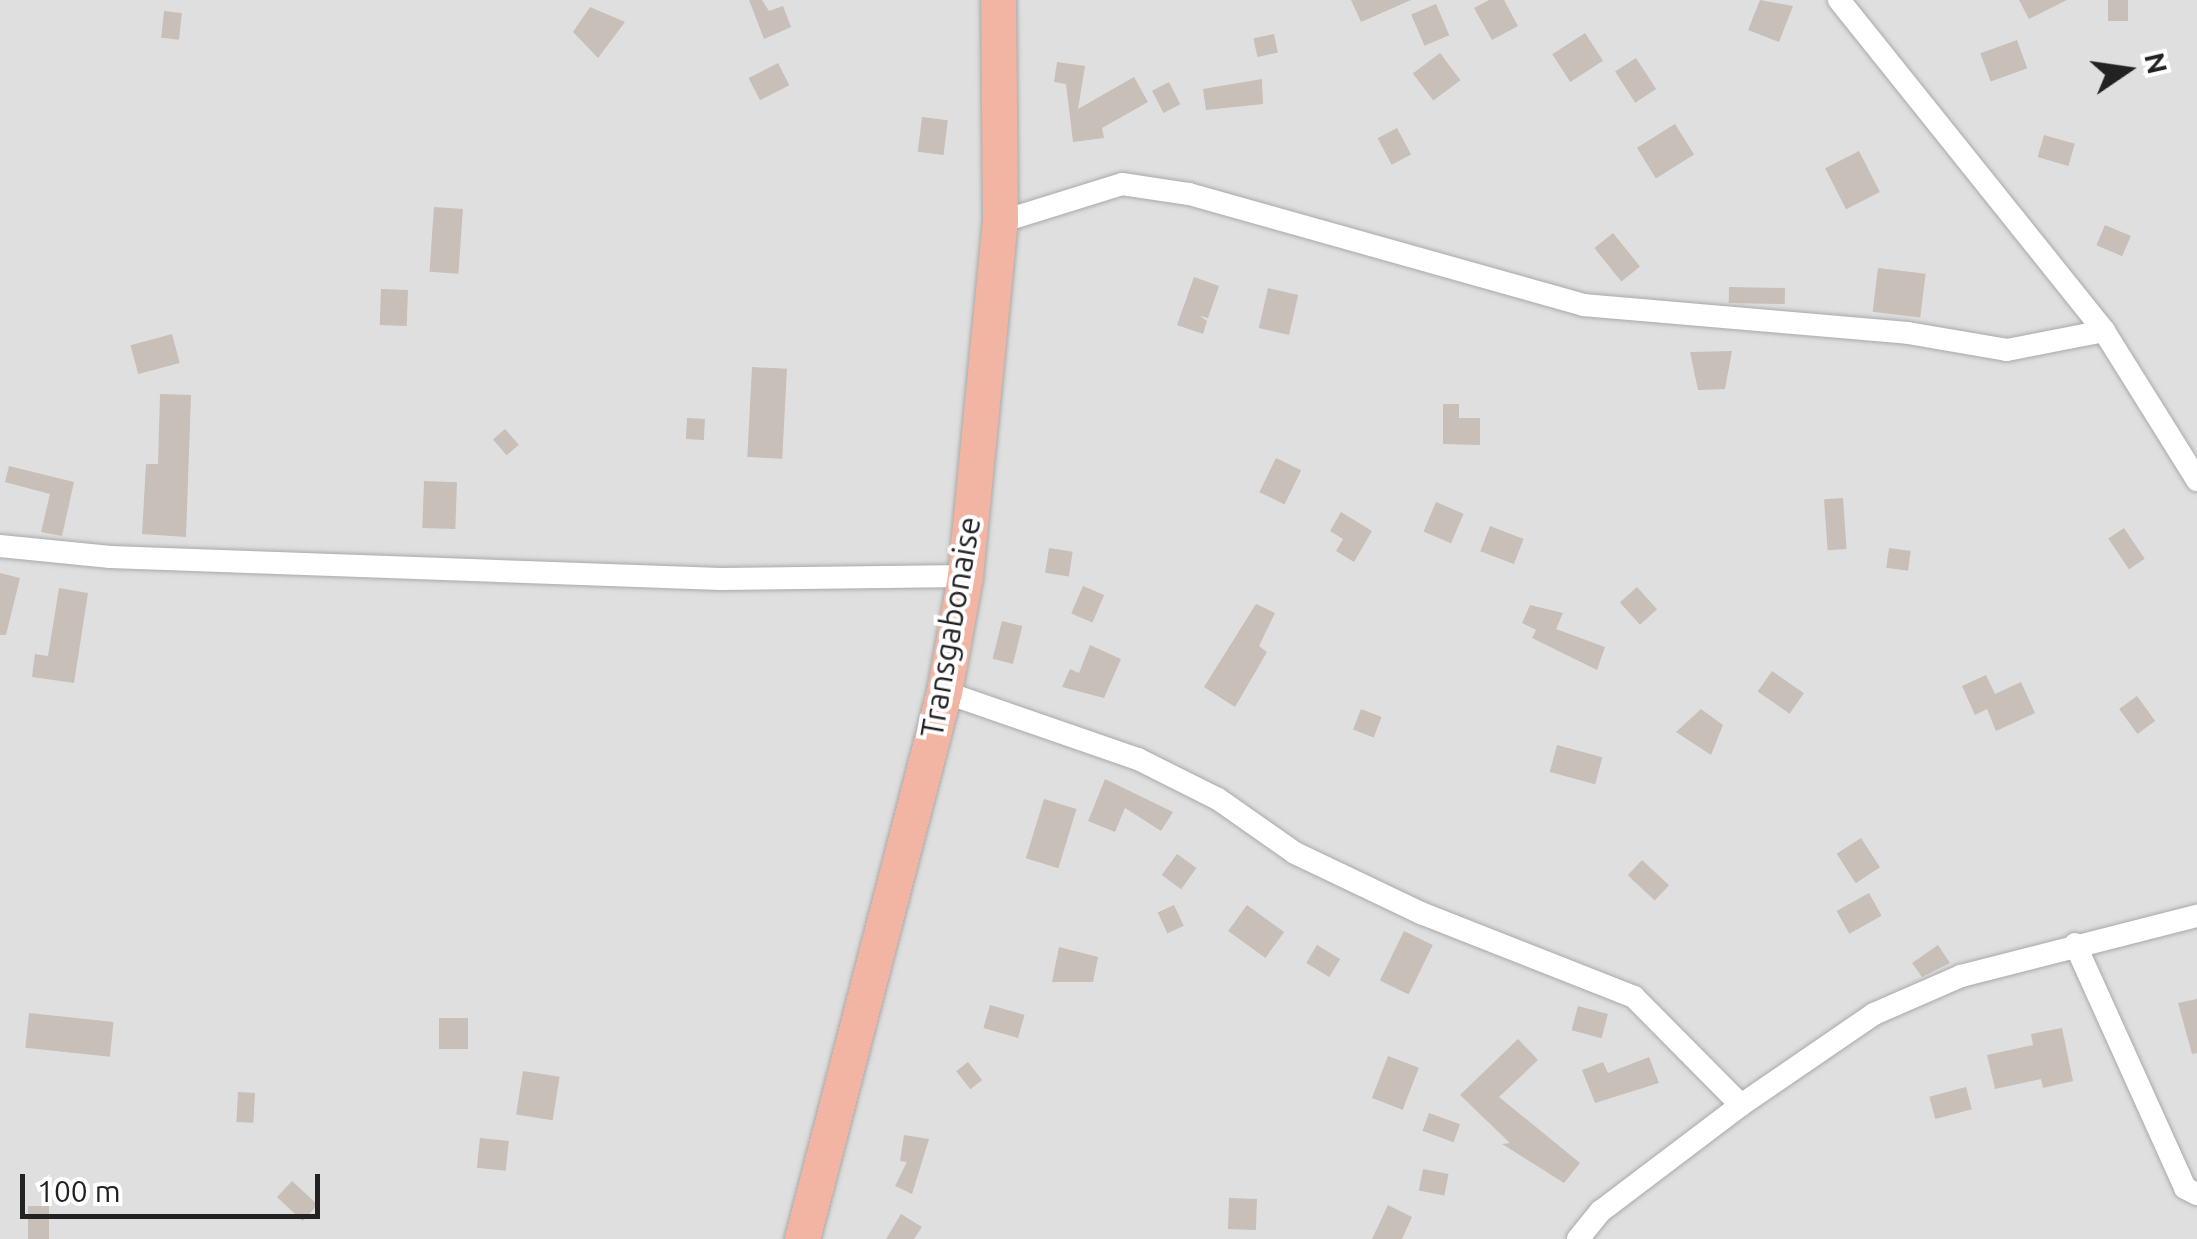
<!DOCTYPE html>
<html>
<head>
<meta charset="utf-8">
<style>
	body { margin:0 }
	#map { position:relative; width:2197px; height:1239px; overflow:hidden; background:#f2efe9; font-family:Ubuntu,sans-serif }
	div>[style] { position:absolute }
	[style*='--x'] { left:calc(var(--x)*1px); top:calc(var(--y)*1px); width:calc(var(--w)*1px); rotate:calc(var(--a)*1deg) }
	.residential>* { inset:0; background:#e0dfdf; transform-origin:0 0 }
	.building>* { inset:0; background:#c7bfb8; transform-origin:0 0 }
	.roads { filter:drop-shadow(0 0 2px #a9a9a9) drop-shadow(0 0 2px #a9a9a9) }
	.minor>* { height:22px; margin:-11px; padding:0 11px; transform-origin:11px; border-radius:11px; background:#fff }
	.trunk>* { height:35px; margin:-17.5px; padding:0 17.5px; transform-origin:17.5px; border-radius:17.5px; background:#f2b4a3 }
	span { translate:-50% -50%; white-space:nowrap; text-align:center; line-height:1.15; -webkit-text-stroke:8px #fff; paint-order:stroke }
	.street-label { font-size:32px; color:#222 }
	.north { position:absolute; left:2077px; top:20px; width:100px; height:100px; -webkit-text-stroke:8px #fff; paint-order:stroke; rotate:77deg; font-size:28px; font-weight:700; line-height:40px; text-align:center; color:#222 }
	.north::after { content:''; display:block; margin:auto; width:35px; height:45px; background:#222; clip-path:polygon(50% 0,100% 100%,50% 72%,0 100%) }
	.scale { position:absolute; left:20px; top:1174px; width:300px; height:45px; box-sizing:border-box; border:5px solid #222; border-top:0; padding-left:12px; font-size:30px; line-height:35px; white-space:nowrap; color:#222; -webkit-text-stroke:8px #fff; paint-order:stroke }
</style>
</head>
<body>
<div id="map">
	<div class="residential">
		<div style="left:0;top:0;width:2197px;height:1239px"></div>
	</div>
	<div class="building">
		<div style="clip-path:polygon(749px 0,762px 0,769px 11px,783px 6px,791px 27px,764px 39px)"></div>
		<div style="clip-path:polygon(1351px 0,1411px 0,1361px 22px)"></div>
		<div style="clip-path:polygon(1489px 0,1504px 0,1518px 26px,1492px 40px,1474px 8px)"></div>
		<div style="clip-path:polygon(1760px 0,1793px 6px,1779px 42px,1748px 30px)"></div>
		<div style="clip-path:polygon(2019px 0,2067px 0,2029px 19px)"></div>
		<div style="left:2108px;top:0;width:20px;height:21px"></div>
		<div style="left:1436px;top:4px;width:34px;height:27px;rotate:67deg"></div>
		<div style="clip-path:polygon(590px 7px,625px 22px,598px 58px,573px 32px)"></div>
		<div style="left:164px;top:11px;width:18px;height:27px;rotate:6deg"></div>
		<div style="left:1585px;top:33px;width:33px;height:39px;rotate:57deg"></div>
		<div style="left:1274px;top:34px;width:19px;height:21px;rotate:78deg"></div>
		<div style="left:2017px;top:40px;width:30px;height:39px;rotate:70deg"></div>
		<div style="left:1440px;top:53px;width:34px;height:34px;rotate:53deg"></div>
		<div style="left:1636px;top:58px;width:37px;height:25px;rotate:57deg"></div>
		<div style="clip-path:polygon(1057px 62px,1085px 66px,1078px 109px,1134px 77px,1148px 102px,1102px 128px,1104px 138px,1073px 142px,1066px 84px,1054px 82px)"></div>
		<div style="left:778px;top:63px;width:25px;height:33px;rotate:63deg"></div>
		<div style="clip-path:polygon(1262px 79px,1263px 104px,1206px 110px,1203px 89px)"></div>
		<div style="left:1169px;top:82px;width:25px;height:19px;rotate:63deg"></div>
		<div style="left:922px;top:117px;width:26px;height:35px;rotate:7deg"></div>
		<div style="left:1675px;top:124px;width:36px;height:45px;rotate:58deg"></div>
		<div style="left:1397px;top:128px;width:30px;height:22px;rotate:62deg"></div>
		<div style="left:2044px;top:135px;width:32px;height:23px;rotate:16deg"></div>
		<div style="left:1859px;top:151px;width:46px;height:38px;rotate:63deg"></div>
		<div style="left:434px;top:207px;width:29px;height:65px;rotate:4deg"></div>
		<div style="left:2105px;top:225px;width:28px;height:22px;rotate:23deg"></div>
		<div style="left:1613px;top:233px;width:43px;height:24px;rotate:51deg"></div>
		<div style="left:1878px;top:268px;width:48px;height:44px;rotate:7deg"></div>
		<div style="clip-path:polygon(1194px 277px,1219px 286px,1208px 318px,1200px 316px,1207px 321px,1203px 334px,1177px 325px)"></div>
		<div style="left:1729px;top:287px;width:56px;height:16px;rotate:1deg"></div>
		<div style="left:1268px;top:288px;width:31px;height:41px;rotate:13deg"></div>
		<div style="left:381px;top:289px;width:27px;height:36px;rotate:2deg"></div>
		<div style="left:172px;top:334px;width:30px;height:43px;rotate:75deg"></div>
		<div style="clip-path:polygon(1732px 351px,1725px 389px,1698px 390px,1690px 352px)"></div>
		<div style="left:752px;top:367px;width:35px;height:90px;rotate:3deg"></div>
		<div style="clip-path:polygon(160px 394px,191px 395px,186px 537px,142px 534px,146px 464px,158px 464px)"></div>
		<div style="clip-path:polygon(1443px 404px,1459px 404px,1459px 418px,1480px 418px,1480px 445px,1443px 444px)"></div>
		<div style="left:687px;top:418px;width:18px;height:21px;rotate:3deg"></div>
		<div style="left:505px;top:429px;width:21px;height:16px;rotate:49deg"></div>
		<div style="left:1276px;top:458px;width:28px;height:38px;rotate:26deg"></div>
		<div style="clip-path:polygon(9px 466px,74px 482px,62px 536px,41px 532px,50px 494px,5px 482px)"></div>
		<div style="left:424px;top:481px;width:33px;height:47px;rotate:2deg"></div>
		<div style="left:1843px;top:498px;width:51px;height:19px;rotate:86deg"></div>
		<div style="left:1436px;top:502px;width:30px;height:32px;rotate:23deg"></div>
		<div style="clip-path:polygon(1341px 512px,1372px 531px,1354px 562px,1336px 551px,1343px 539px,1330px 531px)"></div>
		<div style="left:1490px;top:526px;width:36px;height:27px;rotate:21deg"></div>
		<div style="left:2124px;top:528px;width:37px;height:19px;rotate:56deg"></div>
		<div style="left:1049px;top:548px;width:24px;height:25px;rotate:9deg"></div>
		<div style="left:1889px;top:548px;width:22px;height:20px;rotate:8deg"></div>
		<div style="clip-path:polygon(0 573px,20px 578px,6px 635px,0 635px)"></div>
		<div style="left:1083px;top:586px;width:23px;height:30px;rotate:23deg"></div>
		<div style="left:1637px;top:587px;width:30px;height:23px;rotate:48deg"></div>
		<div style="clip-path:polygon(59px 588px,88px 593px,74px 683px,32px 677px,35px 654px,48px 656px)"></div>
		<div style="clip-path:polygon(1256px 604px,1275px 613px,1259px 646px,1267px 652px,1235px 707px,1204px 687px)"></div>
		<div style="clip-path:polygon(1530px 605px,1563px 613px,1556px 629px,1605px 647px,1597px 670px,1532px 638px,1536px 630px,1522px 623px)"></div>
		<div style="left:1002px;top:621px;width:21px;height:39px;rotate:14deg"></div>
		<div style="clip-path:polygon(1090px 645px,1121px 659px,1104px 698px,1062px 687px,1070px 669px,1079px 673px)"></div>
		<div style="left:1772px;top:671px;width:39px;height:25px;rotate:35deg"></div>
		<div style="clip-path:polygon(1986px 675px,1995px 694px,2021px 682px,2035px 713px,1996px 731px,1987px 709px,1975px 715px,1962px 686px)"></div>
		<div style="left:2137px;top:696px;width:31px;height:22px;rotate:54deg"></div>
		<div style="left:1361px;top:709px;width:22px;height:22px;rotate:21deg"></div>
		<div style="clip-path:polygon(1701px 709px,1723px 725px,1711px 755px,1676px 732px)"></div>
		<div style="left:1557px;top:745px;width:47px;height:28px;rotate:15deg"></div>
		<div style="clip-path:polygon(1105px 779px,1173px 812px,1161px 831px,1125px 808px,1115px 832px,1088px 821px)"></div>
		<div style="left:1044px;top:799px;width:34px;height:62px;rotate:17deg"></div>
		<div style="left:1861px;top:838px;width:35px;height:29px;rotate:57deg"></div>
		<div style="left:1177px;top:854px;width:24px;height:26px;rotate:36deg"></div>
		<div style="left:1642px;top:860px;width:37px;height:21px;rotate:43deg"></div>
		<div style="left:1869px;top:893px;width:26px;height:37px;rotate:61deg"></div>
		<div style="left:1174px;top:905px;width:23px;height:18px;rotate:65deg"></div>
		<div style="left:1247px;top:905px;width:46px;height:32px;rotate:36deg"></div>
		<div style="left:1404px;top:931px;width:32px;height:55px;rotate:26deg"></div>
		<div style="left:1317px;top:945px;width:27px;height:21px;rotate:31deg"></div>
		<div style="clip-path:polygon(1938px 945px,1950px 963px,1922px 977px,1912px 963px)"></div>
		<div style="clip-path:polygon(1059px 947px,1098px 957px,1093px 982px,1052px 982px)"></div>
		<div style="clip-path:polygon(2197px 999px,2197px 1053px,2192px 1054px,2178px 1003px)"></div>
		<div style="left:990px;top:1005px;width:36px;height:24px;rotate:16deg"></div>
		<div style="left:1578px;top:1006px;width:31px;height:25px;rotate:15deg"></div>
		<div style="left:29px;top:1013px;width:85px;height:35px;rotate:6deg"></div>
		<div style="left:468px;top:1018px;width:31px;height:29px;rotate:90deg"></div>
		<div style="clip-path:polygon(2062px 1028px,2073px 1081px,2043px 1088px,2041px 1079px,1995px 1089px,1987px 1055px,2033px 1045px,2031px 1034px)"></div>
		<div style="clip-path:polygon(1518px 1039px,1538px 1060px,1499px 1097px,1580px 1163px,1564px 1183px,1502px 1144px,1510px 1143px,1460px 1095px)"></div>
		<div style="left:1388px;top:1056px;width:33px;height:45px;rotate:21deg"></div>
		<div style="clip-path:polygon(1649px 1057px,1659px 1083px,1595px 1103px,1582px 1070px,1603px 1062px,1608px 1073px)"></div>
		<div style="left:968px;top:1062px;width:23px;height:15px;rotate:52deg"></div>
		<div style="left:523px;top:1071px;width:37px;height:44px;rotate:9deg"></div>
		<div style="left:1966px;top:1087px;width:23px;height:38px;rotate:75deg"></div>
		<div style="left:238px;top:1092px;width:17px;height:30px;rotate:3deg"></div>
		<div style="left:1429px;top:1113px;width:33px;height:19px;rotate:20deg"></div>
		<div style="clip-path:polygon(904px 1135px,929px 1139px,912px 1194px,895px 1186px,907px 1162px,900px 1161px)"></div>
		<div style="left:480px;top:1138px;width:29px;height:30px;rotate:6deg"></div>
		<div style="left:1423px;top:1169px;width:26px;height:22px;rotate:11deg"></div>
		<div style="left:292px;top:1181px;width:35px;height:22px;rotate:43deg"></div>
		<div style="left:1229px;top:1198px;width:28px;height:31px;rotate:2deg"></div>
		<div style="clip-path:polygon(1388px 1205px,1412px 1217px,1402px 1239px,1372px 1239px)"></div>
		<div style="left:28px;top:1206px;width:21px;height:33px"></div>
		<div style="clip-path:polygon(901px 1214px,922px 1227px,914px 1239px,886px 1239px)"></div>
	</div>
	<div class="roads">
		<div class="minor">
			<div style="--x:1839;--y:0;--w:424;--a:51.3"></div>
			<div style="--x:2104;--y:331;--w:176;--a:58"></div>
			<div style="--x:1000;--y:222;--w:128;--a:-17.3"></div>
			<div style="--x:1122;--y:184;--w:68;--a:8.5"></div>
			<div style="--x:1189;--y:194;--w:409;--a:15.7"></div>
			<div style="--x:1583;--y:305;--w:326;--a:4.9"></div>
			<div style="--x:1908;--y:333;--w:100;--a:9.7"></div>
			<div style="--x:2007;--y:350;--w:99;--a:-11.1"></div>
			<div style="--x:0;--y:546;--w:111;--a:5.7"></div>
			<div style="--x:110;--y:557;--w:611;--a:2.06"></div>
			<div style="--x:721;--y:579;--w:244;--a:-0.7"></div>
			<div style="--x:944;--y:692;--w:205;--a:19.1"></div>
			<div style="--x:1138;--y:759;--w:89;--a:26.6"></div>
			<div style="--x:1218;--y:799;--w:94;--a:35"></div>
			<div style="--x:1295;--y:853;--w:140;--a:25.5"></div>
			<div style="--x:1421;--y:913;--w:229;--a:21.5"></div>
			<div style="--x:1634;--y:997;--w:152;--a:45.3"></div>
			<div style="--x:2075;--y:944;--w:268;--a:65.7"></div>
			<div style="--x:2185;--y:1188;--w:13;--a:27"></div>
			<div style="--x:1578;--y:1239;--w:36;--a:-51"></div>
			<div style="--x:1601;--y:1211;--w:176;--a:-37.1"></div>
			<div style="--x:1741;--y:1105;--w:161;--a:-34.4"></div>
			<div style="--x:1874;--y:1014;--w:95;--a:-23.6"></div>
			<div style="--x:1961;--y:976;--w:244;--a:-14.3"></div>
		</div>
		<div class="trunk">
			<div style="--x:802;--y:1239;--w:565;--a:-75.45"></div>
			<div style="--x:944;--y:692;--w:118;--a:-79.7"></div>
			<div style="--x:965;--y:576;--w:356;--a:-84.4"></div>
			<div style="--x:1000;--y:222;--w:222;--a:-90.5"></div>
		</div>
	</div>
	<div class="street-label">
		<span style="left:950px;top:627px;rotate:-80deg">Transgabonaise</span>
	</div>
	<div class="north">N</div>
	<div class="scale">100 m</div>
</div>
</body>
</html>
